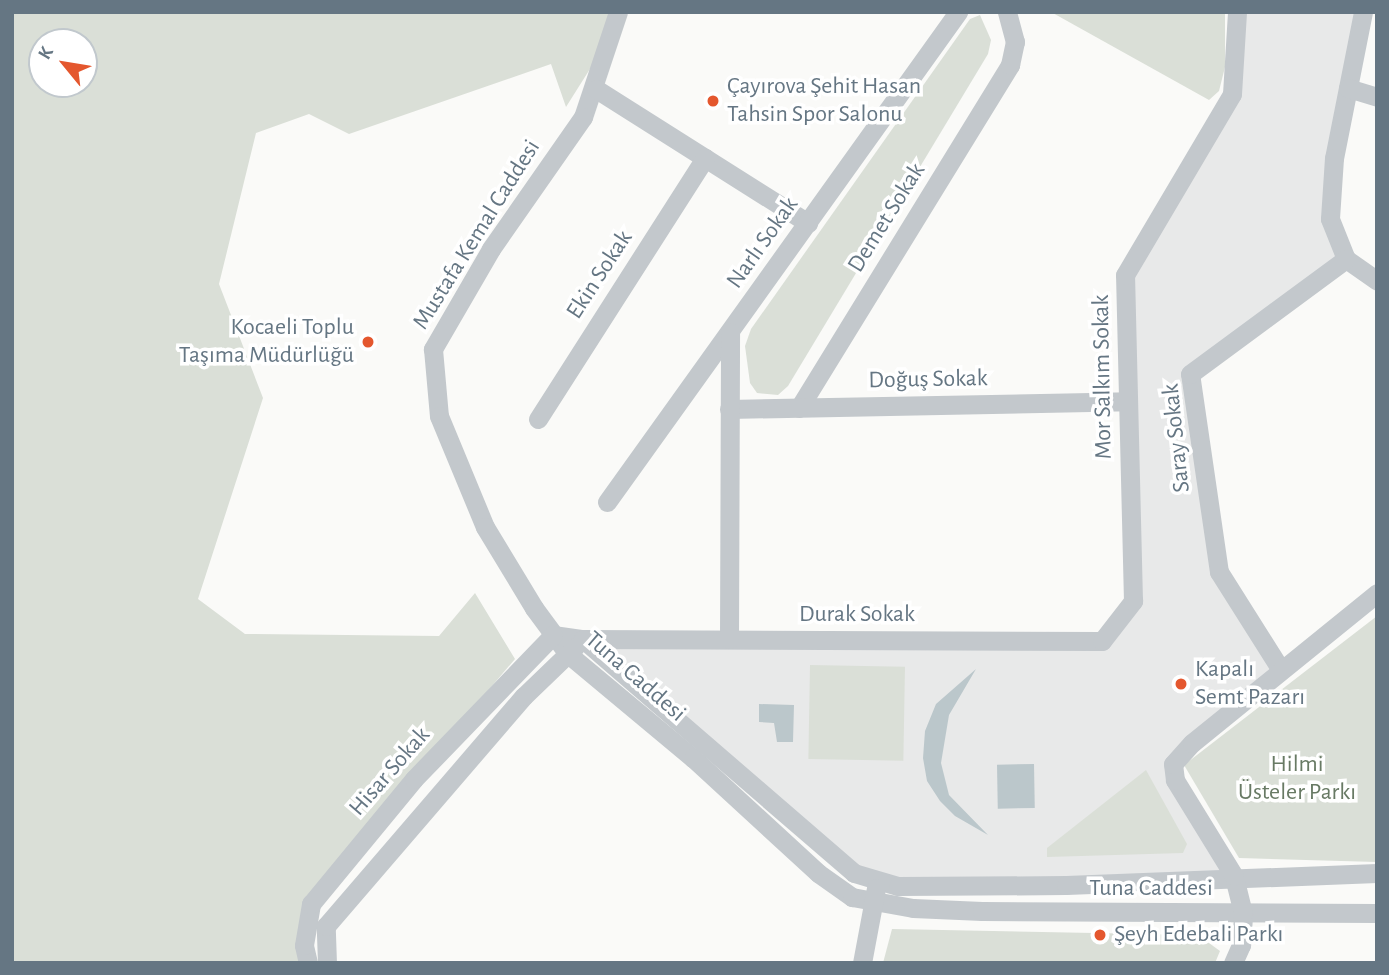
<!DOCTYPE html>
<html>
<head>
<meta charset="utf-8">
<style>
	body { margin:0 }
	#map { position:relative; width:1389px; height:975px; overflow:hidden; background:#fafaf8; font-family:"Alegreya Sans",sans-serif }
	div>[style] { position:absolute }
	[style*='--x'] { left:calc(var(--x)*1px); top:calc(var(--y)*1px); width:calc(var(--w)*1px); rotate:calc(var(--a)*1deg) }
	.built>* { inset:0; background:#e8e9e9 }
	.green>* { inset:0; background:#dadfd7; transform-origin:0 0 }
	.water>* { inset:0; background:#bbc7cb; transform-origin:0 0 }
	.minor>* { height:19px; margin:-9.5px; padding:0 9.5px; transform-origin:9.5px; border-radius:9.5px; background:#c3c8cc }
	.dots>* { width:19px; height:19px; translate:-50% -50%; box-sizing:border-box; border:4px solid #fff; border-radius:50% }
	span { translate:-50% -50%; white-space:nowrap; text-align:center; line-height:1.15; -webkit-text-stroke:7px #fff; paint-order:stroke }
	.poi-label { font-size:24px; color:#657683 }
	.left { translate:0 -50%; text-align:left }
	.right { translate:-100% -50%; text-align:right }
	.street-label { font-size:24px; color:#657683 }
	.park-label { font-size:24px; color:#687a64 }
	.frame { position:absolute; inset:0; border:14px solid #657683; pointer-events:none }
	.north { position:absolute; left:28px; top:28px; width:70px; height:70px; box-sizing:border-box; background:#fff; border:2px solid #c1c8cd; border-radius:50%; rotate:300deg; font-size:19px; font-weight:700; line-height:28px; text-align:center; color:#657683 }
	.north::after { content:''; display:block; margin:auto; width:24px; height:32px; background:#e4572e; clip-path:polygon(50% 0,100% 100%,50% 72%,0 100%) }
</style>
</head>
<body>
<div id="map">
	<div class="built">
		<div style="clip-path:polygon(1237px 12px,1363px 12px,1328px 221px,1345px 260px,1190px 375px,1219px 573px,1283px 667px,1174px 764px,1238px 878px,898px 885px,851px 872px,629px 675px,579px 649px,1101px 641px,1132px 600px,1125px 276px,1232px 96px)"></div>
	</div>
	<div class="green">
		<div style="clip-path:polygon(evenodd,12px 12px,609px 12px,600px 53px,566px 107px,551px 64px,349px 134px,309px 114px,256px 133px,219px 284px,263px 398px,198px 599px,245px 634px,439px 636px,475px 593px,515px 659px,309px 901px,308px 963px,12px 963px,12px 12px,42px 42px,84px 42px,84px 84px,42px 84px,42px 42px)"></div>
		<div style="clip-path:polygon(1051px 12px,1225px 12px,1225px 67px,1219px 91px,1209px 100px)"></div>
		<div style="clip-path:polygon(980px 15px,991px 40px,988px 54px,788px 386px,778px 395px,757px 393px,750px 383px,745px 346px,751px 329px,970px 19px)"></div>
		<div style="clip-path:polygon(1377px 616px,1377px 862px,1239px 858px,1184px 765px)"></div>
		<div style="left:810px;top:665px;width:95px;height:94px;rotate:1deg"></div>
		<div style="clip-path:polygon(1146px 770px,1187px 844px,1183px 853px,1047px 857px,1047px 848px)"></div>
		<div style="clip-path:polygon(892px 929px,1198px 935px,1220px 951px,1215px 963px,883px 963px)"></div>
	</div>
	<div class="water">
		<div style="clip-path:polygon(976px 669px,949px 715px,941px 763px,949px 795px,988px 835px,955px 816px,940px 801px,927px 781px,923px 758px,925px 731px,936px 704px)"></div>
		<div style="clip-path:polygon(759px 704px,794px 705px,793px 742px,777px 742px,774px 723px,759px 722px)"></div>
		<div style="left:1034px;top:764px;width:44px;height:37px;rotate:89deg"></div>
	</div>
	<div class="minor">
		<div style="--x:618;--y:12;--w:111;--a:108.4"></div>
		<div style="--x:583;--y:117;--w:161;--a:124.9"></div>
		<div style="--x:491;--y:249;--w:116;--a:120.1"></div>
		<div style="--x:433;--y:349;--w:67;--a:84.9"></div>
		<div style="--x:439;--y:416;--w:120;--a:67.5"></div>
		<div style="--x:485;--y:527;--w:95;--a:58.8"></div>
		<div style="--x:534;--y:608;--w:57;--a:53.5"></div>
		<div style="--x:568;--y:654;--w:163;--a:39.8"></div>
		<div style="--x:693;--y:758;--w:170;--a:42.6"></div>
		<div style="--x:818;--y:873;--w:42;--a:35.2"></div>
		<div style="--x:852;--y:897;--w:62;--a:10.2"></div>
		<div style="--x:913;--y:908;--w:69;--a:2.5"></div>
		<div style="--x:982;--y:911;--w:395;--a:0.3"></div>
		<div style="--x:1363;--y:12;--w:149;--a:101.2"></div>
		<div style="--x:1334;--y:158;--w:61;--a:93.8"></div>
		<div style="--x:1330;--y:219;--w:43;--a:68.2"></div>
		<div style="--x:1346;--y:259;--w:38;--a:35"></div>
		<div style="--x:1348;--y:88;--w:30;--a:17"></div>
		<div style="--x:596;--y:89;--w:251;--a:32.3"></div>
		<div style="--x:799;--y:408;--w:403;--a:-58.4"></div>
		<div style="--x:1010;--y:65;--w:24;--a:-78"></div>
		<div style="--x:1015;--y:42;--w:31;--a:-105"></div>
		<div style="--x:729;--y:409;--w:399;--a:-1.1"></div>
		<div style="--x:538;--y:419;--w:310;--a:-57.4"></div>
		<div style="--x:607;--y:502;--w:603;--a:-54.38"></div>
		<div style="--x:553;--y:635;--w:30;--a:8"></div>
		<div style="--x:583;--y:639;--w:519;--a:0.22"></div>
		<div style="--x:1102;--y:641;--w:51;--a:-52.2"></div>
		<div style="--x:1133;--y:601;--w:326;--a:-91.4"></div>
		<div style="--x:1125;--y:275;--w:210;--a:-59.4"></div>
		<div style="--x:1232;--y:94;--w:82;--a:-86.5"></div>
		<div style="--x:583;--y:639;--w:358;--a:40.8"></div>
		<div style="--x:854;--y:873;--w:46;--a:16.5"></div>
		<div style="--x:898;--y:886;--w:168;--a:-0.3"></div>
		<div style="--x:1066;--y:885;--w:311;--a:-2.2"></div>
		<div style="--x:729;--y:639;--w:307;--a:-89.8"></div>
		<div style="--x:1281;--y:670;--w:116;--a:-122.3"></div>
		<div style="--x:1219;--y:572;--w:200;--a:-98.3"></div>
		<div style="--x:1190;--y:374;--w:194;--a:-36.4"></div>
		<div style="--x:308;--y:963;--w:18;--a:-103"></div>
		<div style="--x:304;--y:945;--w:42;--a:-80.3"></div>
		<div style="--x:311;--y:904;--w:162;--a:-50.5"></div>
		<div style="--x:414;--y:779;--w:200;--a:-46"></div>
		<div style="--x:327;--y:963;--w:37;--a:-92"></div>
		<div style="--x:326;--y:926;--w:303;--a:-49.3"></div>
		<div style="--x:524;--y:696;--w:71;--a:-43.9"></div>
		<div style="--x:862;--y:963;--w:76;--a:-79.4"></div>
		<div style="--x:1233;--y:963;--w:20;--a:-66"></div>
		<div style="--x:1241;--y:945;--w:32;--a:-86"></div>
		<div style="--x:1243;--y:913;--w:38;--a:-104"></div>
		<div style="--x:1234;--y:876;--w:113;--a:-121.6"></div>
		<div style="--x:1175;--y:780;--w:16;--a:-97"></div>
		<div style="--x:1173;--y:764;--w:28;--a:-48"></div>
		<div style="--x:1192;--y:743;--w:238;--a:-39"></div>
	</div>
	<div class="dots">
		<div style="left:713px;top:101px;background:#e4572e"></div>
		<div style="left:368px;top:342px;background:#e4572e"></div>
		<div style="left:1181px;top:684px;background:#e4572e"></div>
		<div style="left:1100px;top:935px;background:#e4572e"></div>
	</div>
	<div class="poi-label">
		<span class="left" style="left:727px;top:101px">Çayırova Şehit Hasan<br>Tahsin Spor Salonu</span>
		<span class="right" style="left:354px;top:342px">Kocaeli Toplu<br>Taşıma Müdürlüğü</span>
		<span class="left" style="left:1195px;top:684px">Kapalı<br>Semt Pazarı</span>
		<span class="left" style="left:1114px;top:935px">Şeyh Edebali Parkı</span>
	</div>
	<div class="street-label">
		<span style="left:887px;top:218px;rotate:-58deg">Demet Sokak</span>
		<span style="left:477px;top:235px;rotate:-58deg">Mustafa Kemal Caddesi</span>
		<span style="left:763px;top:243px;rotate:-55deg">Narlı Sokak</span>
		<span style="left:600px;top:275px;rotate:-57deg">Ekin Sokak</span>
		<span style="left:1103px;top:377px;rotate:-91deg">Mor Salkım Sokak</span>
		<span style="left:928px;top:380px;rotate:-1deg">Doğuş Sokak</span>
		<span style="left:1177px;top:438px;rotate:-96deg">Saray Sokak</span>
		<span style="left:857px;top:615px">Durak Sokak</span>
		<span style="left:635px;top:677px;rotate:41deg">Tuna Caddesi</span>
		<span style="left:390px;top:772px;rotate:-49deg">Hisar Sokak</span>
		<span style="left:1151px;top:889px">Tuna Caddesi</span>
	</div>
	<div class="park-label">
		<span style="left:1297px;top:779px">Hilmi<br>Üsteler Parkı</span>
	</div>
	<div class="frame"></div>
	<div class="north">K</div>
</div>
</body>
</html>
